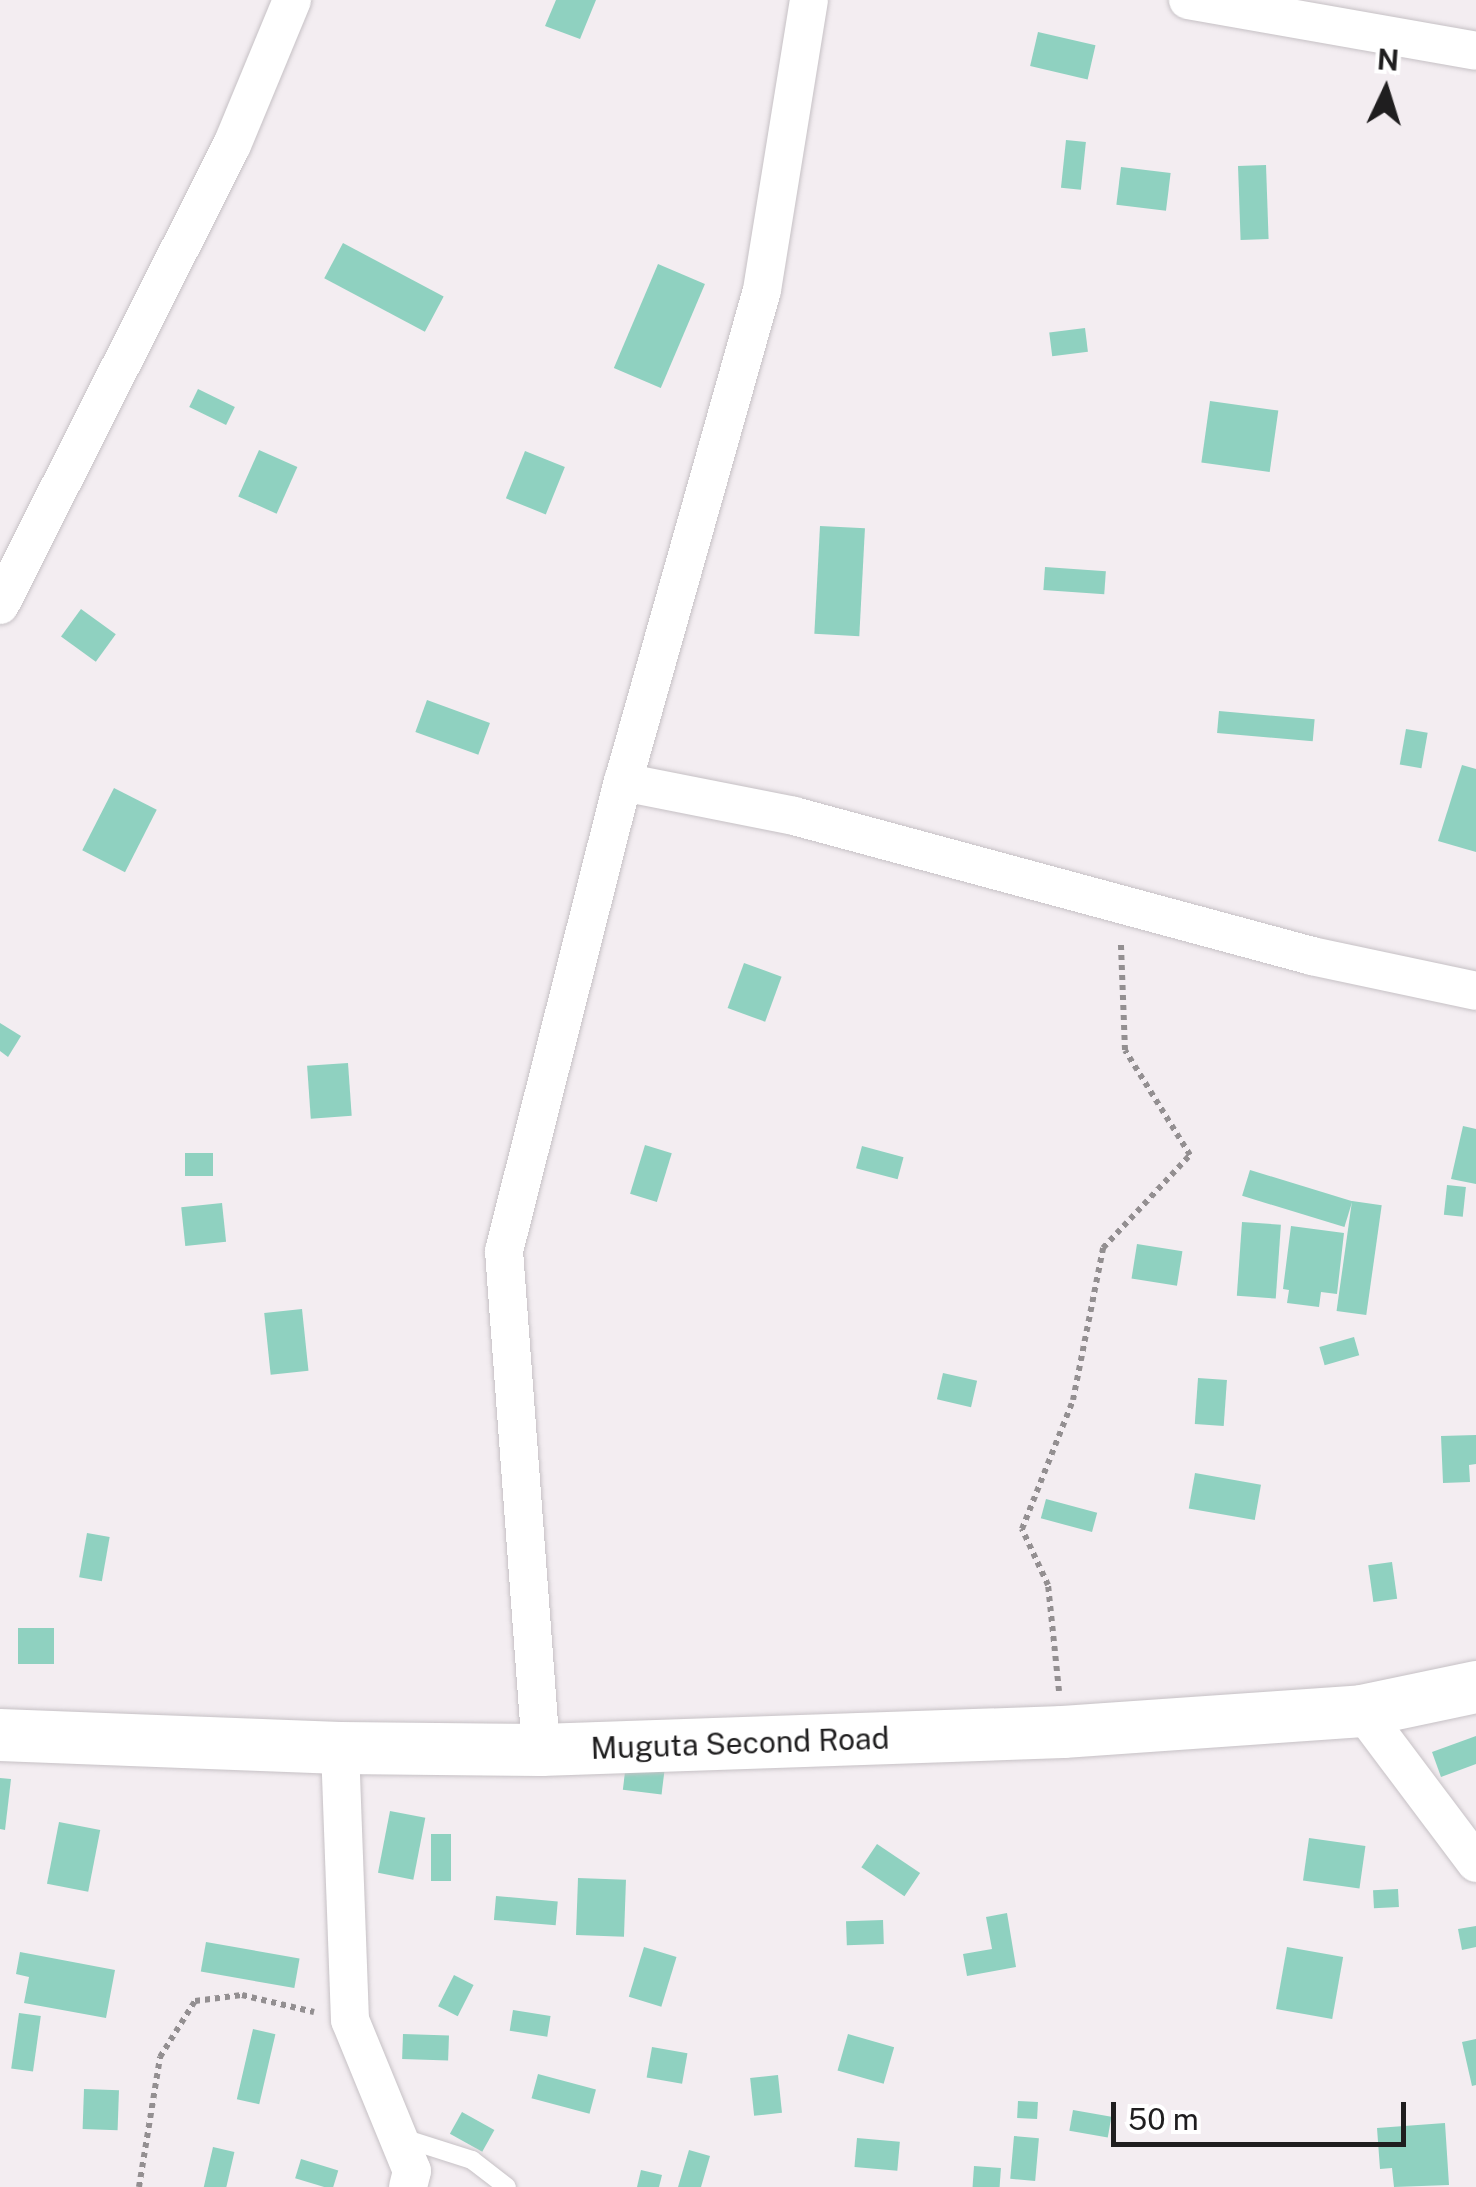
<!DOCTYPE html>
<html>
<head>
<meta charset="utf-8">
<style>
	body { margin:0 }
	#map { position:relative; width:1476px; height:2187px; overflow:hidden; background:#f3edf1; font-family:"Public Sans",sans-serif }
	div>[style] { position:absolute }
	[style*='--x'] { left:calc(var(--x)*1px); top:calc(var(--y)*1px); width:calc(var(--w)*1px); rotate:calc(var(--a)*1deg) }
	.building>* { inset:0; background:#8fd1c0; transform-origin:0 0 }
	.path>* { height:6px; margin-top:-3px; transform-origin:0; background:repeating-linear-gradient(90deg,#938f91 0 5px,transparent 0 10px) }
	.roads { filter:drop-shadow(0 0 2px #c6c1c5) drop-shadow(0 0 2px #c6c1c5) }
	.lane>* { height:18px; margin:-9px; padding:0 9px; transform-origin:9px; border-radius:9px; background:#fff }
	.street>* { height:38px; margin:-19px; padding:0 19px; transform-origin:19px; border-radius:19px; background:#fff }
	.secondary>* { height:52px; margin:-26px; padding:0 26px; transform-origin:26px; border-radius:26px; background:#fff }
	span { translate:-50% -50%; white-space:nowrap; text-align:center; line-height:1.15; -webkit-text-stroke:8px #fff; paint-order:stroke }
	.street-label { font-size:30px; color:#1f1e1f }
	.north { position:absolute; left:1336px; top:40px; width:100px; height:100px; -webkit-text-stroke:8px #fff; paint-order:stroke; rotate:4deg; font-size:28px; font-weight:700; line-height:40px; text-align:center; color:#1f1e1f }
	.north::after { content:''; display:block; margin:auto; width:35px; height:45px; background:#1f1e1f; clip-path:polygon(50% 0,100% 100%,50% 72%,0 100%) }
	.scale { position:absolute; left:1111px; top:2102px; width:295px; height:45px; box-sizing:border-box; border:5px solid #1f1e1f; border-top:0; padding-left:12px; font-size:30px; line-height:35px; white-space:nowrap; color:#1f1e1f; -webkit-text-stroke:8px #fff; paint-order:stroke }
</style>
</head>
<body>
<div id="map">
	<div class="building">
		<div style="clip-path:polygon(556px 0,596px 0,580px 39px,545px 26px)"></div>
		<div style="left:1038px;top:32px;width:59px;height:35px;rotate:13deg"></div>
		<div style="left:1066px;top:140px;width:20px;height:48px;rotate:6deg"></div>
		<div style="left:1266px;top:165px;width:74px;height:28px;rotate:88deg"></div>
		<div style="left:1121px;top:167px;width:50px;height:38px;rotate:7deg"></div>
		<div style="left:343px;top:243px;width:114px;height:40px;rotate:28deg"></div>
		<div style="left:658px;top:264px;width:51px;height:113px;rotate:23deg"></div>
		<div style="left:1085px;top:328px;width:24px;height:36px;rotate:83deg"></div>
		<div style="left:198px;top:389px;width:41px;height:20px;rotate:26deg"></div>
		<div style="left:1210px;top:401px;width:69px;height:62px;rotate:8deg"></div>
		<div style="left:259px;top:450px;width:42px;height:51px;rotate:24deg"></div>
		<div style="left:525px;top:451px;width:43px;height:51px;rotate:22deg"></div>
		<div style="left:820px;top:526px;width:45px;height:108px;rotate:3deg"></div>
		<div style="left:1045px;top:567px;width:61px;height:23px;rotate:4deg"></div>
		<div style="left:81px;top:609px;width:43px;height:34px;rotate:36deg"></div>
		<div style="left:427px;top:700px;width:67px;height:34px;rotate:20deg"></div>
		<div style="left:1219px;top:711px;width:96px;height:22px;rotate:5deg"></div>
		<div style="left:1406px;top:729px;width:22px;height:36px;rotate:10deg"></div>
		<div style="clip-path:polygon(1462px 765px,1476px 769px,1476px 852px,1438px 841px)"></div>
		<div style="left:114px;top:788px;width:48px;height:70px;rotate:27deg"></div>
		<div style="left:744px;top:963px;width:40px;height:48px;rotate:20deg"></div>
		<div style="clip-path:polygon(0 1023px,21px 1036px,8px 1057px,0 1051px)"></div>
		<div style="left:348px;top:1063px;width:53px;height:41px;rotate:86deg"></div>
		<div style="clip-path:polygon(1463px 1126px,1476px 1129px,1476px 1184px,1451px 1179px)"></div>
		<div style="left:645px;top:1145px;width:28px;height:51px;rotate:17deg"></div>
		<div style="left:862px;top:1146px;width:43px;height:23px;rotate:15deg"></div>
		<div style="left:185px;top:1153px;width:28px;height:23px"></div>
		<div style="left:1250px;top:1170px;width:107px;height:27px;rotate:17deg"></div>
		<div style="left:1447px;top:1185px;width:19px;height:30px;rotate:6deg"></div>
		<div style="left:1352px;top:1201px;width:30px;height:111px;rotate:8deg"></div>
		<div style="left:222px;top:1203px;width:39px;height:41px;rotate:84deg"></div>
		<div style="left:1242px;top:1222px;width:39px;height:74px;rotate:4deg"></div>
		<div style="clip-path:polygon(1291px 1226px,1344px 1233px,1337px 1294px,1321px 1292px,1319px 1307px,1287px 1303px,1289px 1290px,1283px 1289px)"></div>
		<div style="left:1137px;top:1244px;width:46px;height:35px;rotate:9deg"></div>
		<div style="left:302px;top:1309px;width:62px;height:38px;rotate:84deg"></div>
		<div style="left:1354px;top:1337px;width:19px;height:36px;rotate:74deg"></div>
		<div style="left:943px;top:1373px;width:35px;height:27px;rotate:13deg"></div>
		<div style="left:1198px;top:1378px;width:29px;height:46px;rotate:4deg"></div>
		<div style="clip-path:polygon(1476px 1435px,1476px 1464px,1469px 1465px,1470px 1482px,1443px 1483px,1441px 1436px)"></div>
		<div style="left:1195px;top:1473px;width:67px;height:36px;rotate:10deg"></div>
		<div style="left:1046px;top:1499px;width:53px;height:20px;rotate:15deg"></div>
		<div style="left:87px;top:1533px;width:23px;height:45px;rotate:10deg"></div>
		<div style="left:1392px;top:1562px;width:37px;height:24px;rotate:82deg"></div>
		<div style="left:18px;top:1628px;width:36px;height:36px"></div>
		<div style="clip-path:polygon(1476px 1736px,1476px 1764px,1441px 1777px,1432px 1752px)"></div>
		<div style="left:626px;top:1764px;width:39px;height:26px;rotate:7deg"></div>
		<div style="clip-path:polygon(0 1778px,11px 1779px,5px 1830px,0 1829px)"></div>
		<div style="left:390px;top:1811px;width:36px;height:63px;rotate:11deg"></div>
		<div style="left:59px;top:1822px;width:42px;height:63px;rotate:11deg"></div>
		<div style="left:431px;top:1834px;width:20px;height:47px"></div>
		<div style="left:1309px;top:1838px;width:57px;height:43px;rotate:8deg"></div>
		<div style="left:877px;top:1844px;width:52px;height:28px;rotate:34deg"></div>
		<div style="left:578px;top:1878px;width:48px;height:57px;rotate:2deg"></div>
		<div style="left:1398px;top:1889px;width:18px;height:25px;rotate:87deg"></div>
		<div style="left:496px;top:1896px;width:62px;height:24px;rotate:5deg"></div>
		<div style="clip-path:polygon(1007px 1913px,1016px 1967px,967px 1976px,963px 1954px,992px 1949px,986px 1917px)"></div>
		<div style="left:883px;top:1920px;width:24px;height:37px;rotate:88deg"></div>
		<div style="clip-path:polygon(1476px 1926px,1476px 1947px,1462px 1950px,1458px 1929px)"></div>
		<div style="left:206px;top:1942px;width:95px;height:30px;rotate:10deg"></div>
		<div style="left:644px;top:1947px;width:34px;height:52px;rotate:17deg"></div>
		<div style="left:1287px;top:1947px;width:57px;height:63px;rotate:10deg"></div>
		<div style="clip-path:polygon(20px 1952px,115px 1970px,106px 2018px,24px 2003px,29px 1977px,16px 1974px)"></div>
		<div style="left:454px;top:1975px;width:22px;height:35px;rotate:27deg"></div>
		<div style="left:513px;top:2010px;width:38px;height:21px;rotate:9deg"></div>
		<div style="left:19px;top:2013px;width:22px;height:56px;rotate:8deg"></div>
		<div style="left:253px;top:2029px;width:23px;height:72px;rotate:13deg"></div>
		<div style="left:403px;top:2034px;width:46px;height:25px;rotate:2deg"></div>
		<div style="left:848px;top:2034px;width:48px;height:38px;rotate:16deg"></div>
		<div style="clip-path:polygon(1476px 2039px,1476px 2085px,1472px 2086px,1462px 2042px)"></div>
		<div style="left:652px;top:2047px;width:36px;height:31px;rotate:10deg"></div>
		<div style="left:538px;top:2074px;width:60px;height:25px;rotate:15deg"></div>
		<div style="left:778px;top:2075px;width:38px;height:28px;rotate:84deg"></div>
		<div style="left:84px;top:2089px;width:35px;height:40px;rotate:2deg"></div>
		<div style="left:1018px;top:2101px;width:20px;height:17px;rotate:3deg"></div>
		<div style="left:1073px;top:2110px;width:39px;height:21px;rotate:10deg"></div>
		<div style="left:462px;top:2112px;width:37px;height:25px;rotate:29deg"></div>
		<div style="clip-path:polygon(1445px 2123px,1449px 2185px,1394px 2187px,1392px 2168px,1380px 2169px,1377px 2128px)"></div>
		<div style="left:1014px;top:2136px;width:25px;height:43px;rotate:5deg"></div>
		<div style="left:857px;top:2138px;width:43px;height:29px;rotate:5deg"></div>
		<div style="left:213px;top:2147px;width:22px;height:41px;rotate:13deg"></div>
		<div style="clip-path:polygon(689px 2150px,710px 2156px,701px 2187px,678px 2187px)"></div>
		<div style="left:301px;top:2159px;width:39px;height:20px;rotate:17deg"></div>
		<div style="left:974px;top:2166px;width:27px;height:21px;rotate:4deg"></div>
		<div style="clip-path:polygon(641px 2170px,662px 2175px,659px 2187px,637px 2187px)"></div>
	</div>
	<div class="path">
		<div style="--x:1059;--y:1691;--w:107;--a:-95.9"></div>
		<div style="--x:1048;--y:1585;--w:62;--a:-114.9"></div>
		<div style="--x:1022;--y:1529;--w:139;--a:-68.4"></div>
		<div style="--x:1073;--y:1400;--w:155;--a:-78.8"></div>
		<div style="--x:1103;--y:1248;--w:127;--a:-46.9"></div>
		<div style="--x:1190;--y:1155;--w:123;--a:-121.8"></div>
		<div style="--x:1125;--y:1050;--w:106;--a:-92.2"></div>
		<div style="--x:139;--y:2187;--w:132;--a:-80.8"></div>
		<div style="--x:160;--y:2057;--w:66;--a:-58"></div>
		<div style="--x:195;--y:2001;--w:47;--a:-7.3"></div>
		<div style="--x:242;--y:1995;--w:74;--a:13.3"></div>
	</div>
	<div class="roads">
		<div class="lane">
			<div style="--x:400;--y:2137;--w:76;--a:17.7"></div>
			<div style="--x:472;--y:2160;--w:44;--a:37.6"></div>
		</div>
		<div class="street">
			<div style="--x:1188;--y:0;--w:292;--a:10"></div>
			<div style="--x:0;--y:605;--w:515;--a:-63.24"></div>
			<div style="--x:232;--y:145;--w:157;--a:-67.5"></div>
			<div style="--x:623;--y:782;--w:174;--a:11.2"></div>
			<div style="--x:794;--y:816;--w:537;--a:15.12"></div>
			<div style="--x:1312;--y:956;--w:168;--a:12"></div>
			<div style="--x:1362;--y:1711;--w:190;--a:53.1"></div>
			<div style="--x:340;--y:1748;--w:272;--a:87.9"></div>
			<div style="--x:350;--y:2020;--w:163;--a:67.7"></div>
			<div style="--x:412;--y:2171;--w:16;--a:104"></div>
			<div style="--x:541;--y:1750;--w:500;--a:-94.24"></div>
			<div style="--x:504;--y:1251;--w:484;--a:-75.8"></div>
			<div style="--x:623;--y:782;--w:511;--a:-74.22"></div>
			<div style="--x:762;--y:290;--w:294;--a:-80.8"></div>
		</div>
		<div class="secondary">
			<div style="--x:0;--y:1735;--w:340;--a:2.2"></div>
			<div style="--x:340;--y:1748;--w:201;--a:0.6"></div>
			<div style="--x:541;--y:1750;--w:522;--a:-1.97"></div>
			<div style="--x:1063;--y:1732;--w:300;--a:-4"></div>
			<div style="--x:1362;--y:1711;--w:116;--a:-11.9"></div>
		</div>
	</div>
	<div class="street-label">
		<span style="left:740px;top:1743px;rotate:-2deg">Muguta Second Road</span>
	</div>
	<div class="north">N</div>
	<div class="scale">50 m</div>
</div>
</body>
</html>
